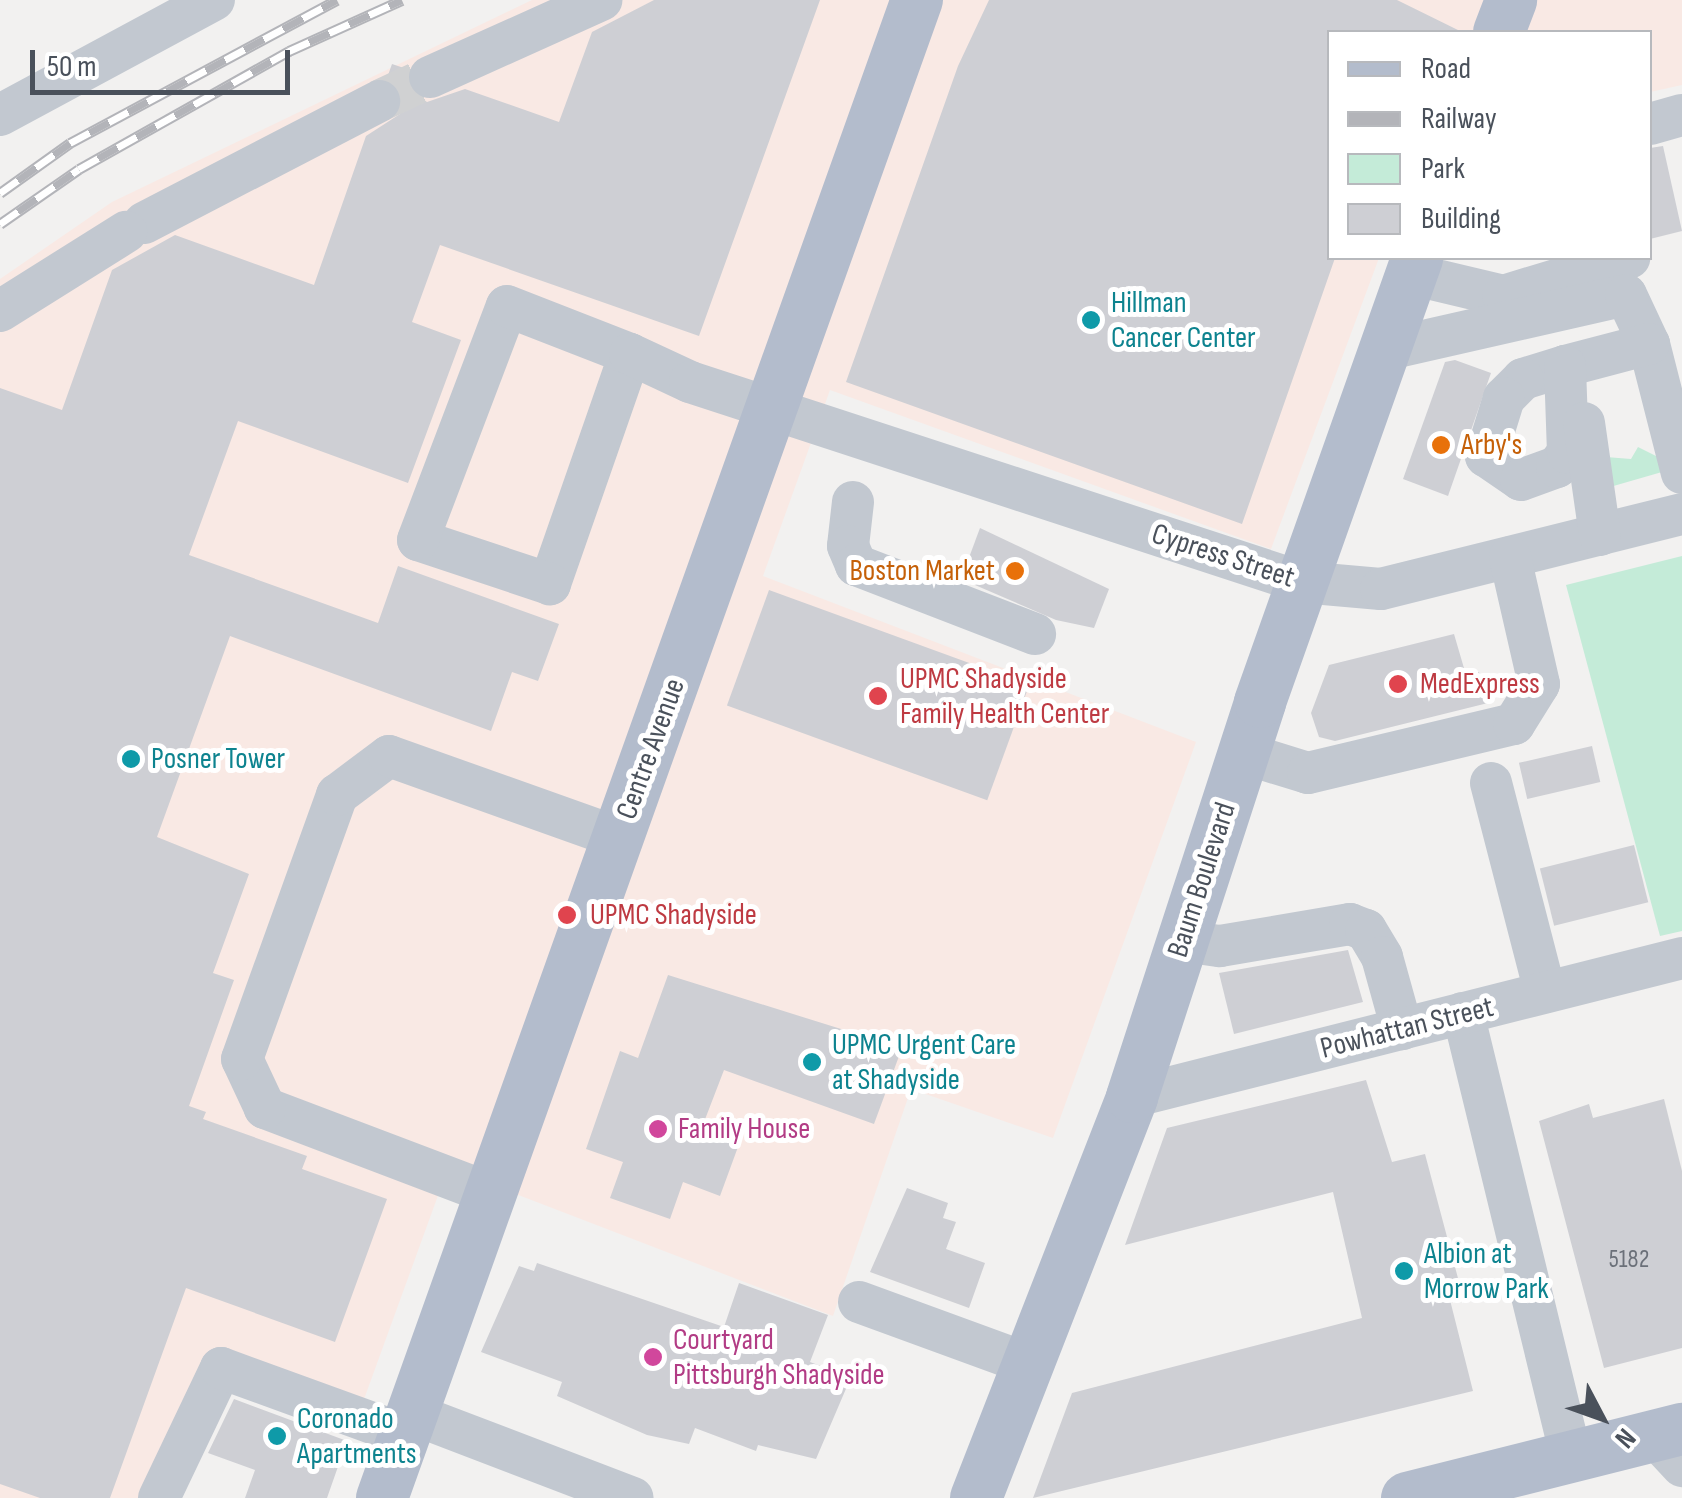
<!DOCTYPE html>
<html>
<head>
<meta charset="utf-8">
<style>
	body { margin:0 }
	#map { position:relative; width:1682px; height:1498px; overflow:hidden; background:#f2f1f0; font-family:"Sofia Sans Condensed",sans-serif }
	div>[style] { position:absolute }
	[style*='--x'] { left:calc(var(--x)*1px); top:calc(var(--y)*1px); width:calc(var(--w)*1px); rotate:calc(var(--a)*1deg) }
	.medical>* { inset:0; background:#f9e9e4 }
	.green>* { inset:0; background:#c4ebd8 }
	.building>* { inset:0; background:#cecfd4; transform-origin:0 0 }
	.minor-tunnel>* { height:42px; margin-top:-21px; transform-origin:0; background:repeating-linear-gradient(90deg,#d0d1d2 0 42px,transparent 0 63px) }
	.minor>* { height:42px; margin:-21px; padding:0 21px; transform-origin:21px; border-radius:21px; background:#c2c8d0 }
	.major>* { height:52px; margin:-26px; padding:0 26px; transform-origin:26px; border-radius:26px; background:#b3bccc }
	.rail>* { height:11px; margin-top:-5.5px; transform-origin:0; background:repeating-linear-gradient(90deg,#fff 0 22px,#b3b4b9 0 44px); box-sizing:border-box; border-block:2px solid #b3b4b9 }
	.dots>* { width:28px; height:28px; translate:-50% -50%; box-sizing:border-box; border:5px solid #fff; border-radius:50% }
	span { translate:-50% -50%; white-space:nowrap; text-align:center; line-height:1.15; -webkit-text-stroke:10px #fff; paint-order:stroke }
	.number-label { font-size:25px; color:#6b7079 }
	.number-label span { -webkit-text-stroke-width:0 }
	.culture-label { font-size:30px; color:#0d838f }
	.left { translate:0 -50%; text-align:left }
	.food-label { font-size:30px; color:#c56008 }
	.right { translate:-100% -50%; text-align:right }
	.street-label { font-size:30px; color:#4a515b }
	.health-label { font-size:30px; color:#be3a42 }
	.hotel-label { font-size:30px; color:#b23c85 }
	.legend { position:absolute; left:1327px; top:30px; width:325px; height:230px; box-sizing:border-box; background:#fff; border:2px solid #b7b9bd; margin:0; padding:12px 18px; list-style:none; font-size:30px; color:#4a515b }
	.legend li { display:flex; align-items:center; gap:20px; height:50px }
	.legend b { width:50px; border:2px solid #b7b9bd }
	.north { position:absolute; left:1552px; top:1368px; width:100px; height:100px; -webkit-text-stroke:8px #fff; paint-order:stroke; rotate:131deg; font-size:28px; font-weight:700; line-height:40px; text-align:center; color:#4a515b }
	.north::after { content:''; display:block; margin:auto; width:35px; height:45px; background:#4a515b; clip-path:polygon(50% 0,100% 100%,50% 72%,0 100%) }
	.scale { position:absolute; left:30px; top:50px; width:260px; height:45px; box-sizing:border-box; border:5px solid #4a515b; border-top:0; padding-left:12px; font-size:30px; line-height:35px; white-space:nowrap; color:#4a515b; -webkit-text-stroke:8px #fff; paint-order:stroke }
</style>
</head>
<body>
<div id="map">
	<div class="medical">
		<div style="clip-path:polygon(532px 0,1682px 0,1682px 85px,1650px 92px,1650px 32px,1330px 32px,1330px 258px,1379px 258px,1271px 549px,830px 390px,763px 576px,1196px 742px,1053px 1138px,911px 1089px,833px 1316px,448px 1168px,359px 1413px,216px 1362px,167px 1498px,0 1498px,0 279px,112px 202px)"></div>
	</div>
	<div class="green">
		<div style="clip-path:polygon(1638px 447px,1658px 457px,1662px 472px,1610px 487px,1606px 457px,1631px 459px)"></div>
		<div style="clip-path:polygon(1682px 556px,1682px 931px,1660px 936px,1566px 585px)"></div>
	</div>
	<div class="building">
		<div style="clip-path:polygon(654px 0,820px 0,699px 336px,440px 245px,412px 322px,461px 340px,408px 483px,238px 421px,189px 555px,378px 623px,398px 566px,559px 624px,538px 681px,512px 672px,491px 731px,230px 636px,157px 837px,249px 874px,213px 973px,234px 980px,189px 1106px,206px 1112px,203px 1119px,307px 1156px,302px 1169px,387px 1199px,335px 1342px,186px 1288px,110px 1498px,40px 1498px,0 1484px,0 388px,62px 410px,112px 270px,175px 235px,314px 285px,366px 136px,400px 114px,402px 90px,387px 78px,392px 64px,407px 69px,408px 88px,427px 102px,465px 89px,559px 122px,592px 32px)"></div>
		<div style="clip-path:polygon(989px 0,1397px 0,1462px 32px,1330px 32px,1335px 258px,1242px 524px,846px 382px,958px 66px)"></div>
		<div style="clip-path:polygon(1663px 146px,1682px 231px,1650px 239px,1650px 148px)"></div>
		<div style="clip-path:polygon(1455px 360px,1491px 373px,1448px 496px,1403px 479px,1445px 362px)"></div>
		<div style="clip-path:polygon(980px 528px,1109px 589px,1094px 628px,1056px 620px,961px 579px)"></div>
		<div style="left:769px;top:590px;width:277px;height:123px;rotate:20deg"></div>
		<div style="clip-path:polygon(1454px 634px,1466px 675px,1479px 672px,1488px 703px,1335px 741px,1319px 737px,1311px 713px,1329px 665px)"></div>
		<div style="left:1592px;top:746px;width:37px;height:75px;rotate:77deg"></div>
		<div style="left:1634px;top:845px;width:59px;height:97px;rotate:76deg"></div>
		<div style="clip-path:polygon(1348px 950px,1363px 1002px,1234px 1034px,1219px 973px)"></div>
		<div style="clip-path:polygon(668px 975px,902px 1048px,874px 1124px,724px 1070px,704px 1122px,742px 1136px,720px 1196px,683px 1182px,670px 1219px,610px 1198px,623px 1162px,586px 1149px,620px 1051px,638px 1058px)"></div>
		<div style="clip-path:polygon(1366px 1080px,1392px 1162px,1425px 1154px,1463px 1297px,1450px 1300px,1473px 1391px,1033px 1498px,1072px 1393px,1362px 1318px,1333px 1192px,1125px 1245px,1167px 1128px)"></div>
		<div style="clip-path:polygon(1664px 1099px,1682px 1171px,1682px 1348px,1604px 1368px,1539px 1121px,1589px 1104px,1593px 1118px)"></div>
		<div style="clip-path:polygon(907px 1188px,948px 1203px,943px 1218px,956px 1222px,946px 1249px,985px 1263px,969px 1308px,870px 1272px)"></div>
		<div style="clip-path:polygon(537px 1263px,724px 1327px,739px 1283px,828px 1315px,810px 1362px,851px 1377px,816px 1459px,758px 1445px,756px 1451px,695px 1428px,689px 1444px,647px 1435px,557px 1396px,562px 1382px,481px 1352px,519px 1266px,534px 1271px)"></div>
		<div style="clip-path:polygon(234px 1399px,347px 1441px,327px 1498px,245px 1498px,255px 1470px,208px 1453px)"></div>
	</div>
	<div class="minor-tunnel">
		<div style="--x:379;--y:101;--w:56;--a:-25.2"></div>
	</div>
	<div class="minor">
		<div style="--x:430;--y:77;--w:188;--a:-24.2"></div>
		<div style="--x:0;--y:115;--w:243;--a:-28.3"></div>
		<div style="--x:1650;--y:124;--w:33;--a:-16"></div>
		<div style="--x:144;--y:223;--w:265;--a:-27.4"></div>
		<div style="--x:1411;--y:274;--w:95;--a:13.4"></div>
		<div style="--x:1503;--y:296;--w:132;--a:-16.8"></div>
		<div style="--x:0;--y:311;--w:149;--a:-32.1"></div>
		<div style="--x:1649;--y:344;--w:133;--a:75.7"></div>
		<div style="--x:1384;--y:350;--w:248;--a:-12.8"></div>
		<div style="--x:1626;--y:295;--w:54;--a:64.9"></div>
		<div style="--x:1649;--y:344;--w:87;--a:165.3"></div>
		<div style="--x:1565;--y:366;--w:44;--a:162.8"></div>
		<div style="--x:1523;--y:379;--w:27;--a:135"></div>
		<div style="--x:1504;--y:398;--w:61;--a:107.2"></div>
		<div style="--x:1486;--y:456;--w:42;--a:34.4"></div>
		<div style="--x:1521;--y:480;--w:38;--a:-20"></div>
		<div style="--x:1557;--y:467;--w:18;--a:-52"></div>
		<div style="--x:1568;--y:453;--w:87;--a:-92"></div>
		<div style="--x:630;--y:354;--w:244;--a:109.2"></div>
		<div style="--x:550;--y:584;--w:139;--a:-161.6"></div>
		<div style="--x:418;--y:540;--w:250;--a:-69.2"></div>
		<div style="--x:507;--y:306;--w:132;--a:21.3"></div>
		<div style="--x:630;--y:354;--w:66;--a:25"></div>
		<div style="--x:690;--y:382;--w:643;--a:18.12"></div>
		<div style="--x:1301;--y:582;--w:80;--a:5"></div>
		<div style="--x:1381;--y:589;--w:310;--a:-14"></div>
		<div style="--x:1584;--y:423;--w:113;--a:81.9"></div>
		<div style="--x:853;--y:502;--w:44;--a:96.5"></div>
		<div style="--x:848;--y:546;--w:21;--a:67"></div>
		<div style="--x:856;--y:565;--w:192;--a:21.1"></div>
		<div style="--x:1243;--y:753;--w:68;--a:17.1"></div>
		<div style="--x:1308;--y:773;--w:212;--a:-13.4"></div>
		<div style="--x:1514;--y:724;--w:47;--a:-58"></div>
		<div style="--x:1539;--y:684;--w:130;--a:-102.9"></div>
		<div style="--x:1491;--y:783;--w:216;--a:75.5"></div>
		<div style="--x:1183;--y:941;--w:37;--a:8"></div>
		<div style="--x:1220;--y:946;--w:132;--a:-9.6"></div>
		<div style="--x:1350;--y:924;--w:17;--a:21"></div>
		<div style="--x:1366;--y:930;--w:31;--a:59"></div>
		<div style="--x:1382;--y:957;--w:75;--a:74.5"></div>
		<div style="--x:1463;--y:1013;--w:460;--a:76.3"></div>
		<div style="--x:1132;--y:1097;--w:567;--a:-14.18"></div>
		<div style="--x:489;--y:1193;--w:240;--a:-159.2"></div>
		<div style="--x:265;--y:1108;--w:54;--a:-115.1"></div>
		<div style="--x:242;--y:1059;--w:281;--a:-70.2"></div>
		<div style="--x:337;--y:795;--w:65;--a:-36.9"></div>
		<div style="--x:389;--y:756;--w:244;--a:19.6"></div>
		<div style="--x:859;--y:1302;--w:180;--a:20.1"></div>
		<div style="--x:413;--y:1414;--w:235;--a:20.9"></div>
		<div style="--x:1655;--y:1437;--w:40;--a:47"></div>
		<div style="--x:159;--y:1498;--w:144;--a:-64.5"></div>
		<div style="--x:221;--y:1368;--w:196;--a:20"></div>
	</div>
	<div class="major">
		<div style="--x:1499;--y:32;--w:34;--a:-69"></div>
		<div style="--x:382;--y:1498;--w:1591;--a:-70.35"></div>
		<div style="--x:976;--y:1498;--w:430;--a:-68.7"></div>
		<div style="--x:1132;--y:1097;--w:415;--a:-72"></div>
		<div style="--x:1260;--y:702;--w:471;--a:-70.5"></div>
		<div style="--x:1407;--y:1498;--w:284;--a:-14.1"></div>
	</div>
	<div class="rail">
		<div style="--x:0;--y:193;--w:86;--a:-35.5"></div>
		<div style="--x:70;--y:143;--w:303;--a:-28.2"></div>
		<div style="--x:0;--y:224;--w:96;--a:-34.8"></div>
		<div style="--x:79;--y:169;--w:241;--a:-29.3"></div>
		<div style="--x:289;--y:51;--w:124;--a:-24.3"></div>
	</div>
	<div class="dots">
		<div style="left:1091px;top:320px;background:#0f9aa8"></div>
		<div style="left:1441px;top:445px;background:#e8710a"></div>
		<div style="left:1015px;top:571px;background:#e8710a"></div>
		<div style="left:1398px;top:684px;background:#e0444e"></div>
		<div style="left:878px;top:696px;background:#e0444e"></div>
		<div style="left:131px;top:759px;background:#0f9aa8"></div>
		<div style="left:567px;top:915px;background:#e0444e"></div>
		<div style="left:812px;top:1062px;background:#0f9aa8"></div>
		<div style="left:658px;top:1129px;background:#d1479c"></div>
		<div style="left:1404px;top:1271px;background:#0f9aa8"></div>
		<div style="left:653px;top:1357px;background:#d1479c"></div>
		<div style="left:277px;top:1436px;background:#0f9aa8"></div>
	</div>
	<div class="number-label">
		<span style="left:1629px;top:1260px">5182</span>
	</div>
	<div class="culture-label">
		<span class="left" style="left:1111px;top:320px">Hillman<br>Cancer Center</span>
		<span class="left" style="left:151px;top:759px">Posner Tower</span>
		<span class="left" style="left:832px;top:1062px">UPMC Urgent Care<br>at Shadyside</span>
		<span class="left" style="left:1424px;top:1271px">Albion at<br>Morrow Park</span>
		<span class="left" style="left:297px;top:1436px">Coronado<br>Apartments</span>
	</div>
	<div class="food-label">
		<span class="left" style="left:1461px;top:445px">Arby's</span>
		<span class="right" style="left:995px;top:571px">Boston Market</span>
	</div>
	<div class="street-label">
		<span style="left:1223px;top:556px;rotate:18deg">Cypress Street</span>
		<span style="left:651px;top:749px;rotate:-70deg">Centre Avenue</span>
		<span style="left:1202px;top:880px;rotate:-72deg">Baum Boulevard</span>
		<span style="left:1407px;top:1028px;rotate:-14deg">Powhattan Street</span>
	</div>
	<div class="health-label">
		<span class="left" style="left:900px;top:696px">UPMC Shadyside<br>Family Health Center</span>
		<span class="left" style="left:1420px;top:684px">MedExpress</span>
		<span class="left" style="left:590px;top:915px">UPMC Shadyside</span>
	</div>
	<div class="hotel-label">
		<span class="left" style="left:678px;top:1129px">Family House</span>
		<span class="left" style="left:673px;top:1357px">Courtyard<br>Pittsburgh Shadyside</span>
	</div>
	<ul class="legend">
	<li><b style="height:12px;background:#b3bccc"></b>Road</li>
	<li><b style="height:12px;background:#b3b4b9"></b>Railway</li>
	<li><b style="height:28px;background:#c4ebd8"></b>Park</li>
	<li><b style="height:28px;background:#cecfd4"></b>Building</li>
	</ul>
	<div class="north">N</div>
	<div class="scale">50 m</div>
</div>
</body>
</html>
